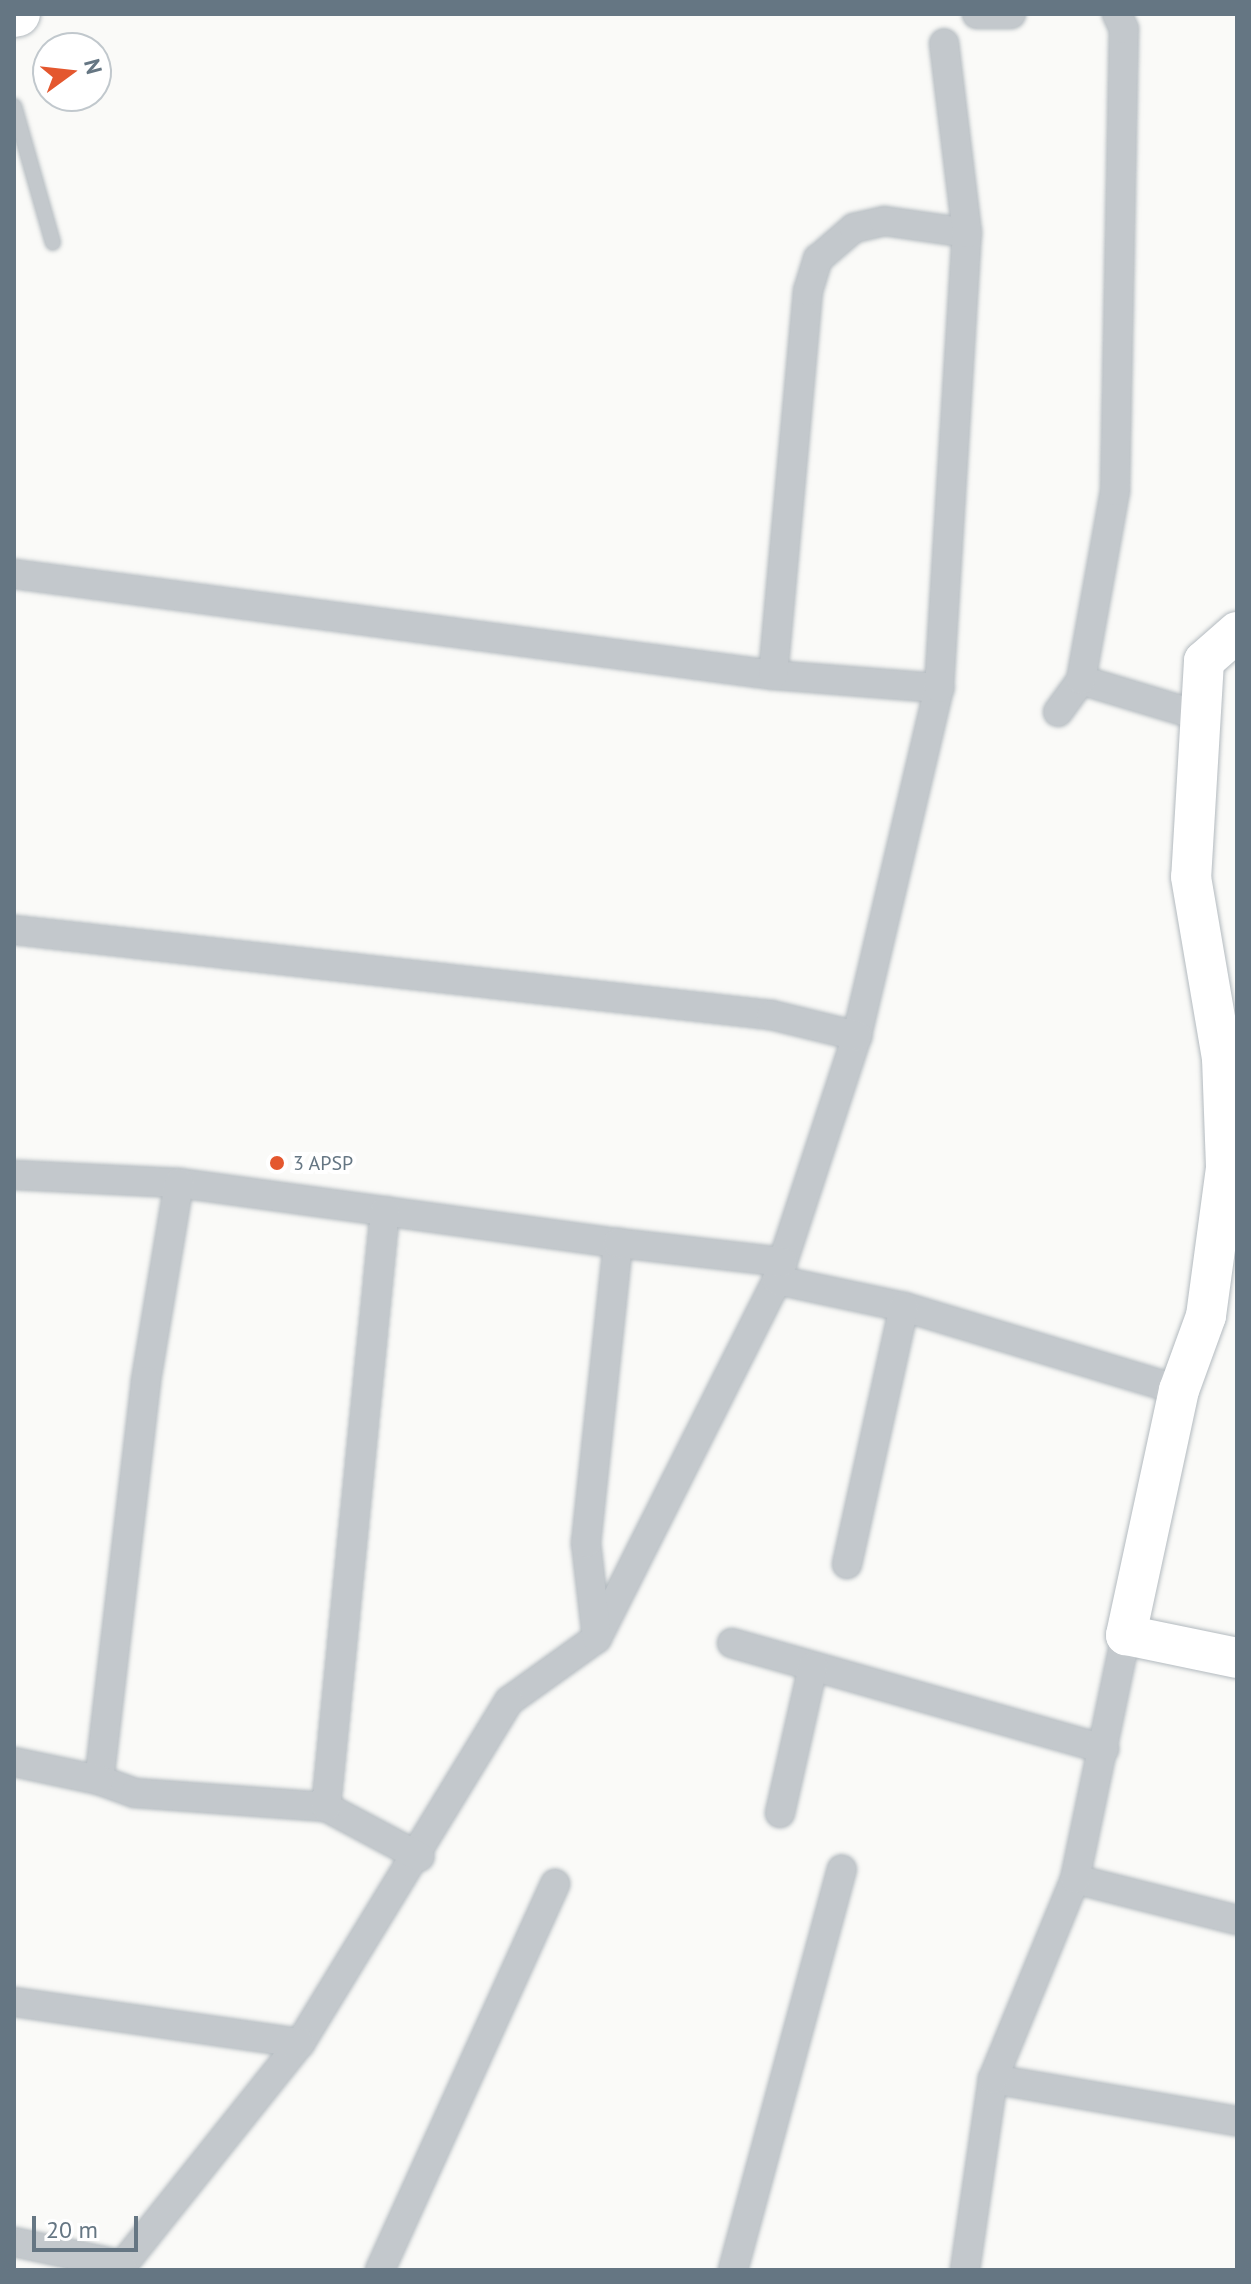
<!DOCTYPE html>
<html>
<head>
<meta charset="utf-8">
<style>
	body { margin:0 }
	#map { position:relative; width:1251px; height:2284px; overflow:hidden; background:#fafaf8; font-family:"PT Sans",sans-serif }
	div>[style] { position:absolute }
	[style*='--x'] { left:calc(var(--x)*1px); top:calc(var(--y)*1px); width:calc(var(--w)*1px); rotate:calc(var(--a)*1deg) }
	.roads { filter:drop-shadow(0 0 2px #b3babf) drop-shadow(0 0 2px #b3babf) }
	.service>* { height:14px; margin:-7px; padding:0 7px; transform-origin:7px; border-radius:7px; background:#c3c8cc }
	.minor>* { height:28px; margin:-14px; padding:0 14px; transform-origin:14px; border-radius:14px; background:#c3c8cc }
	.secondary>* { height:40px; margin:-20px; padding:0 20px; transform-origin:20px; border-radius:20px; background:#fff }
	.trunk>* { height:44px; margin:-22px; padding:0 22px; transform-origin:22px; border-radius:22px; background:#fff }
	.dots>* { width:22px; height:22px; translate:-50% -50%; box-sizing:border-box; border:4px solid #fff; border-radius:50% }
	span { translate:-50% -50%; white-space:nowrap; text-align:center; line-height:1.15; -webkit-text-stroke:8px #fff; paint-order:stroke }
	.poi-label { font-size:20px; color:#657683 }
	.left { translate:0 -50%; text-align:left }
	.frame { position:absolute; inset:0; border:16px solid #657683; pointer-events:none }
	.north { position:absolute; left:32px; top:32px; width:80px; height:80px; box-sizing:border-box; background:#fff; border:2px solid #c1c8cd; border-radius:50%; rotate:75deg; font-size:22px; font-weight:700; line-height:32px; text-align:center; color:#657683 }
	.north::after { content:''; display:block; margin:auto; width:28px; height:36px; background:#e4572e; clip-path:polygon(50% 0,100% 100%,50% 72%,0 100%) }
	.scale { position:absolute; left:32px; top:2216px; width:106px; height:36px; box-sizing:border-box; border:4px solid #657683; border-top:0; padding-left:10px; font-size:24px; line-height:28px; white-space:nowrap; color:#657683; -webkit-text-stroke:6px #fff; paint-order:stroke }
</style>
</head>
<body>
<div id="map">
	<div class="roads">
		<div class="service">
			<div style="--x:14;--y:106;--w:142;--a:74.1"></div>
		</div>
		<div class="minor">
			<div style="--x:977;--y:14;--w:34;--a:0"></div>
			<div style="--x:14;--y:574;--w:766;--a:7.58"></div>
			<div style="--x:773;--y:675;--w:167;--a:4.5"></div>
			<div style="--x:939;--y:688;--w:358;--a:103.3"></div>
			<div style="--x:857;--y:1036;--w:257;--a:108.2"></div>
			<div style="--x:777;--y:1280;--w:401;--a:116.7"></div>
			<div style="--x:597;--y:1638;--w:108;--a:144.4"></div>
			<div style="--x:509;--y:1701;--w:401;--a:121.4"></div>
			<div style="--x:300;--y:2043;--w:290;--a:128.6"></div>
			<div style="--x:773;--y:675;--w:386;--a:-84.8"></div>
			<div style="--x:808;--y:291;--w:34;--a:-73"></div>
			<div style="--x:818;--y:259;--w:48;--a:-40.7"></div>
			<div style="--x:854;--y:228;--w:31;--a:-13"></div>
			<div style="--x:884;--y:221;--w:84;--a:8.2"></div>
			<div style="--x:1081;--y:680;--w:121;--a:16.8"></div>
			<div style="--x:939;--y:688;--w:456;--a:-86.5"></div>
			<div style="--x:967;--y:233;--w:191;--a:-96.9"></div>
			<div style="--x:1058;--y:712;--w:39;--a:-54"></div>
			<div style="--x:1081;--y:680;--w:192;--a:-79.8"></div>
			<div style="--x:1115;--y:491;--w:462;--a:-88.9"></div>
			<div style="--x:1124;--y:29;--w:17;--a:-115"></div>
			<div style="--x:14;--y:930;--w:762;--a:6.41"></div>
			<div style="--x:771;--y:1015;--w:89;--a:13.7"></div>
			<div style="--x:14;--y:1175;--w:165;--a:2.8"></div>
			<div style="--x:179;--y:1183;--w:443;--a:7.8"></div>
			<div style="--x:179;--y:1183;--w:201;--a:99.5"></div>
			<div style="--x:146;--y:1381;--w:402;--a:96.7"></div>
			<div style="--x:99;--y:1780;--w:38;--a:20"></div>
			<div style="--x:135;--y:1793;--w:192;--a:4.2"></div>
			<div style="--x:326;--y:1807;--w:106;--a:28"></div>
			<div style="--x:777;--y:1280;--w:130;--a:12"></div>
			<div style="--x:904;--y:1307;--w:287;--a:16.8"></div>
			<div style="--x:847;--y:1564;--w:263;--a:-77.5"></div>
			<div style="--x:597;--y:1638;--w:96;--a:-96.6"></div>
			<div style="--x:586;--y:1543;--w:302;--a:-83.9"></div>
			<div style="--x:618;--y:1243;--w:166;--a:6.6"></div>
			<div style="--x:732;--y:1643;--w:387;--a:15.9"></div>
			<div style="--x:14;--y:1762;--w:87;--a:12"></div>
			<div style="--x:326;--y:1807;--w:599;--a:-84.35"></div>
			<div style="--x:780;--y:1813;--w:150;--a:-77.3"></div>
			<div style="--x:1075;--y:1879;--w:167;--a:14.2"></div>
			<div style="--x:14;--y:2002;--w:289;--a:8.2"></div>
			<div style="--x:993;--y:2079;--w:248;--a:9.8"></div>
			<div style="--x:14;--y:2242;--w:110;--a:12"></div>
			<div style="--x:380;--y:2270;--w:424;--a:-65.6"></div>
			<div style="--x:733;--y:2270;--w:415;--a:-74.8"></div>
			<div style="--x:965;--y:2270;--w:193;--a:-81.7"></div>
			<div style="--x:993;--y:2079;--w:216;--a:-67.7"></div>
			<div style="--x:1075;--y:1879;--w:249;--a:-78.2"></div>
		</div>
		<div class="secondary">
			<div style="--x:1237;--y:632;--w:44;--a:138.7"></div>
			<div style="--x:1204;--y:661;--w:216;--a:93.4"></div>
			<div style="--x:1191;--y:877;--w:184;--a:80.3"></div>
			<div style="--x:1222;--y:1058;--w:110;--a:87.9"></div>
			<div style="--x:1226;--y:1168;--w:149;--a:97.7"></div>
			<div style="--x:1206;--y:1316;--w:79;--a:110"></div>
			<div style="--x:1179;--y:1390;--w:251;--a:102.2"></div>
			<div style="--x:1126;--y:1635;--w:113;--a:11.7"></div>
		</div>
		<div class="trunk">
			<div style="--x:14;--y:15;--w:4;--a:-14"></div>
		</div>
	</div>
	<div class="dots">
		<div style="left:277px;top:1163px;background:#e4572e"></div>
	</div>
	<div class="poi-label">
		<span class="left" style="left:293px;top:1163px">3 APSP</span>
	</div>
	<div class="frame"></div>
	<div class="north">N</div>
	<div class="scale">20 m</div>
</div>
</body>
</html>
